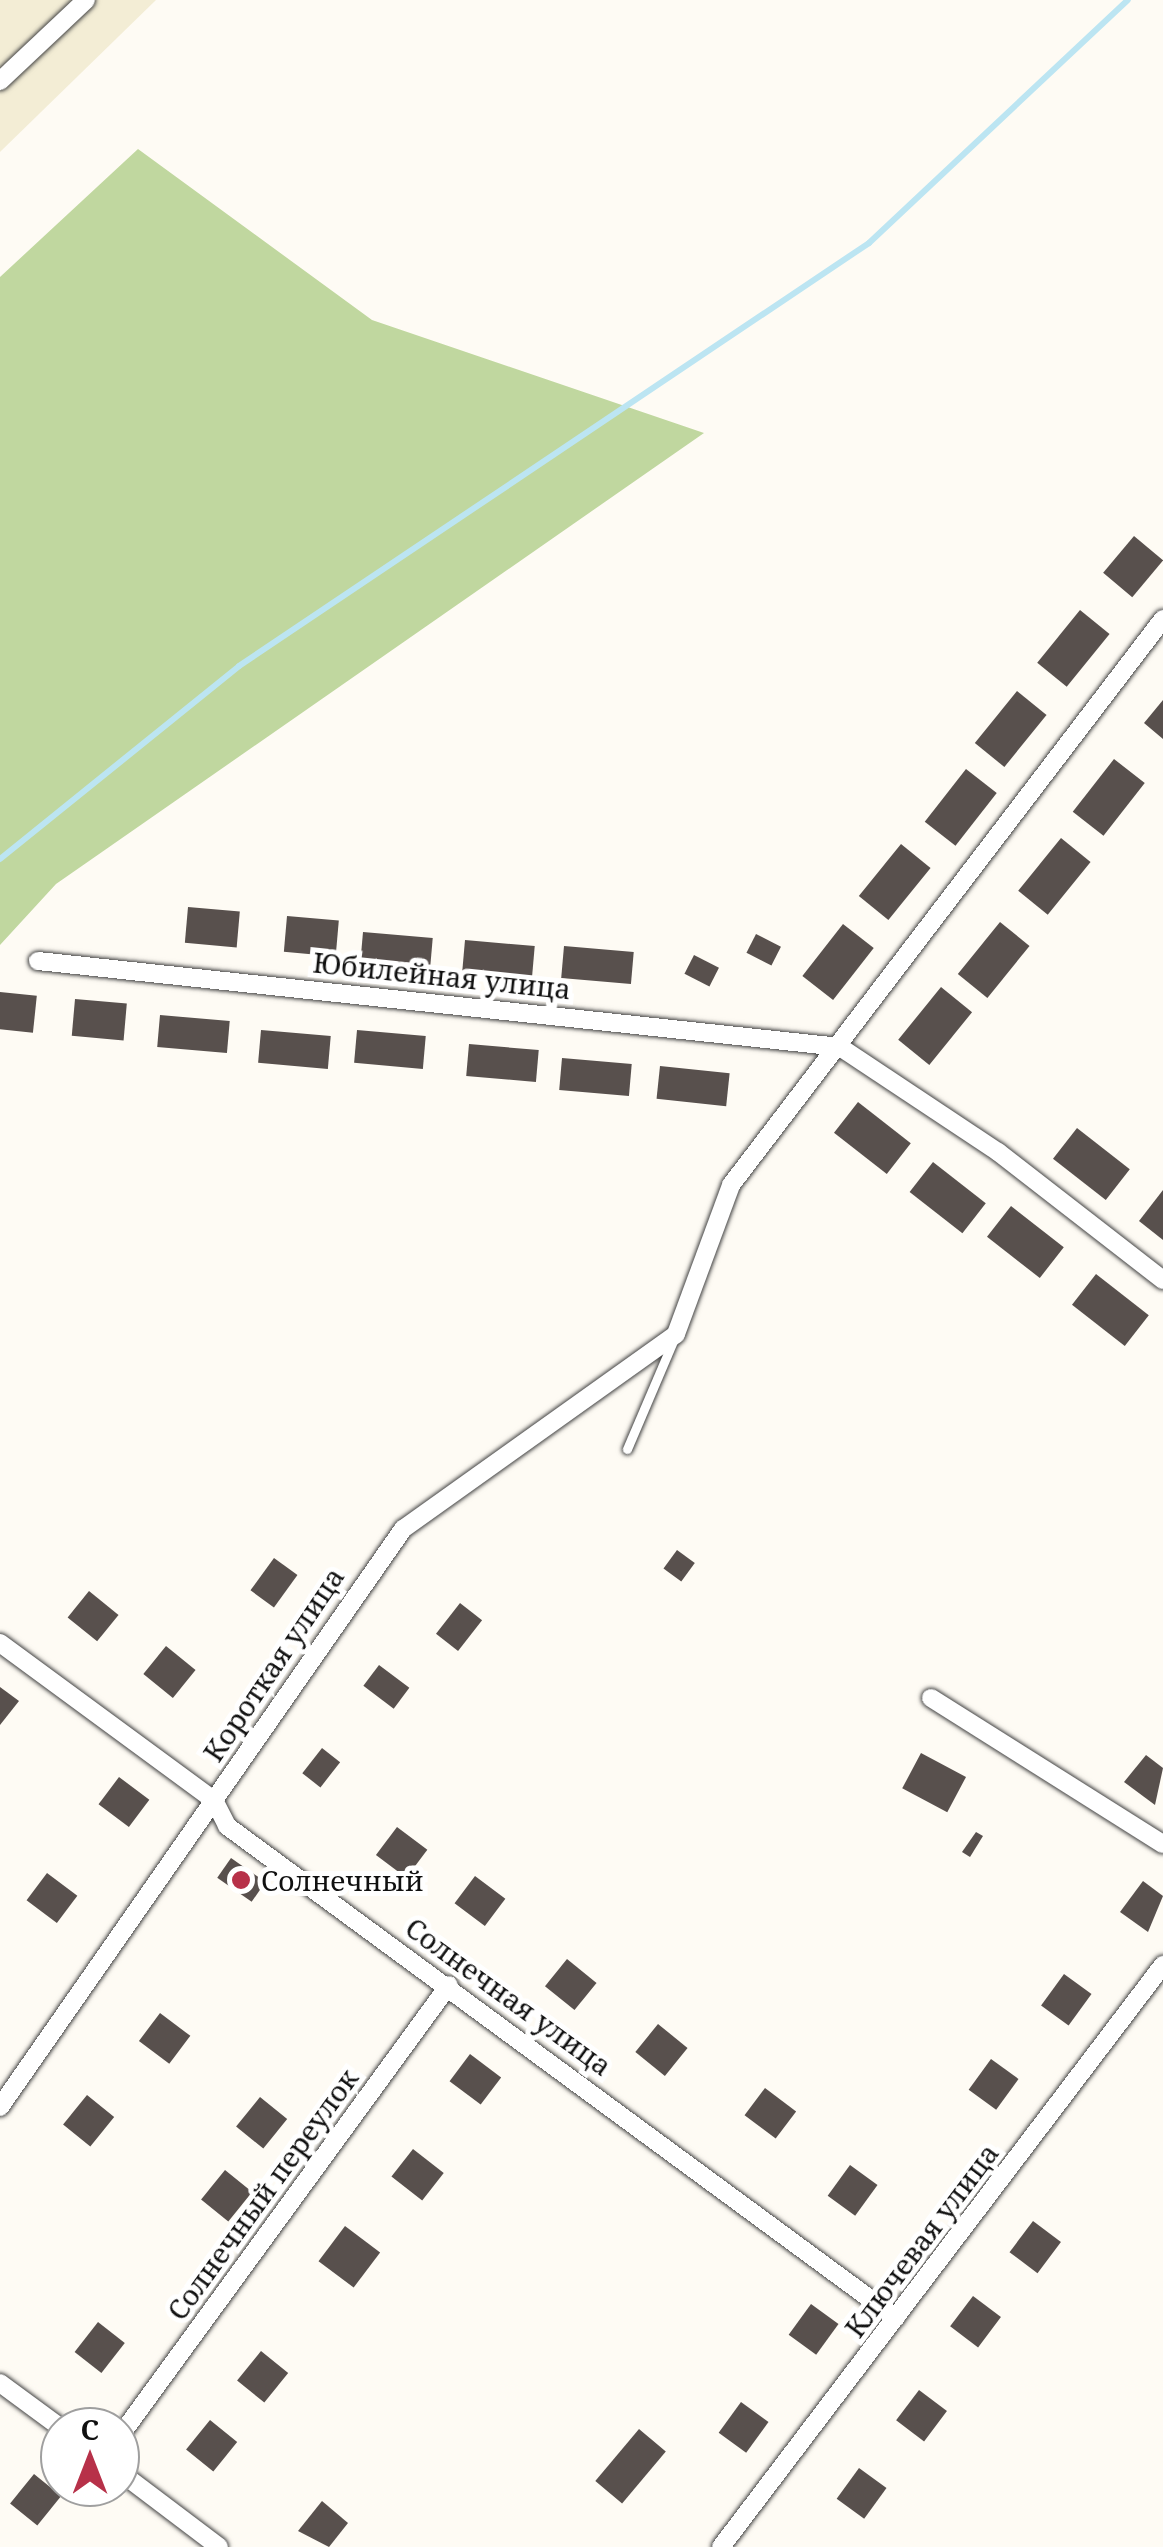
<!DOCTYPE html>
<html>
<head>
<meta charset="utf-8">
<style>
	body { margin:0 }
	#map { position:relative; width:1163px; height:2547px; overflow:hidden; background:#fefbf4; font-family:"Noto Serif",serif }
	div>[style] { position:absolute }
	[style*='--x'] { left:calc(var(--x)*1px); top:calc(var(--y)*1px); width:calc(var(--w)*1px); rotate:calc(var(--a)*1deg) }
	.farmland>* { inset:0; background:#f3edd5 }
	.forest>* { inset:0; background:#c0d79f }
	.stream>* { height:6px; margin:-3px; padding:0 3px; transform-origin:3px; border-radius:3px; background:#bce5f2 }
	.building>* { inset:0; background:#58504d; transform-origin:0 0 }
	.roads { filter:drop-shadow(0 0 2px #434343) drop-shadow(0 0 2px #434343) }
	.service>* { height:9px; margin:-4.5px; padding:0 4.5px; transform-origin:4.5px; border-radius:4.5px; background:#fff }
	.minor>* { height:18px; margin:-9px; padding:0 9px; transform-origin:9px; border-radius:9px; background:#fff }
	.dots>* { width:28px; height:28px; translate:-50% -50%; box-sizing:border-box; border:5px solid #fff; border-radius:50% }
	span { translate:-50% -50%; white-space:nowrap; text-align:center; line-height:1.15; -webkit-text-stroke:10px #fff; paint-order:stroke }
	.street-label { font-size:28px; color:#101010 }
	.poi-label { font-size:28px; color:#101010 }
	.left { translate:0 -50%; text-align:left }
	.north { position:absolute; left:40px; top:2407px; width:100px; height:100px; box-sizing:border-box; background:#fff; border:2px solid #9f9f9f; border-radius:50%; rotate:0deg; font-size:28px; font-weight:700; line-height:40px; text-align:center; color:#101010 }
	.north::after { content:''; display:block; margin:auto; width:35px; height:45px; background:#b73149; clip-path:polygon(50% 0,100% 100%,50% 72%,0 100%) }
</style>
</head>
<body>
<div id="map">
	<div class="farmland">
		<div style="clip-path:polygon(0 0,156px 0,0 152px)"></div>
	</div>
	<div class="forest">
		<div style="clip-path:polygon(138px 149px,372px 320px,704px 433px,56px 884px,0 945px,0 277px)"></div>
	</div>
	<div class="stream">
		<div style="--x:0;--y:859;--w:307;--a:-38.9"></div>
		<div style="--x:239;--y:666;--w:759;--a:-33.88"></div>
		<div style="--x:869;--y:243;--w:355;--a:-43.2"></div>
	</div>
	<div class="building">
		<div style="left:1134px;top:536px;width:38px;height:48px;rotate:40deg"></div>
		<div style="left:1080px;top:610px;width:38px;height:68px;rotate:39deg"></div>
		<div style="left:1017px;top:691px;width:38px;height:67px;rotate:39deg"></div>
		<div style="clip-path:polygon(1163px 700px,1163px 739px,1144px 723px)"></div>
		<div style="left:1114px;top:759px;width:39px;height:67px;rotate:38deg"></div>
		<div style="left:966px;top:769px;width:39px;height:67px;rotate:38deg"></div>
		<div style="left:1061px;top:838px;width:38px;height:68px;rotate:39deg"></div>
		<div style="left:901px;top:844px;width:38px;height:67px;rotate:39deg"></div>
		<div style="left:188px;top:907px;width:52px;height:36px;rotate:5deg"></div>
		<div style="left:287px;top:916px;width:52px;height:36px;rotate:5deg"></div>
		<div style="left:1000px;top:922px;width:38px;height:67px;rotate:39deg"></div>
		<div style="left:843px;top:924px;width:39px;height:66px;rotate:38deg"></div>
		<div style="left:363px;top:932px;width:70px;height:32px;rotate:5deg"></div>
		<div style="left:756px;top:934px;width:28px;height:21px;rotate:27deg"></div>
		<div style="left:465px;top:940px;width:70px;height:32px;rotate:5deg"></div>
		<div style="left:564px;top:946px;width:70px;height:32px;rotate:5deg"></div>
		<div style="left:694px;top:955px;width:28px;height:21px;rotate:27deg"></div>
		<div style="left:941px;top:987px;width:40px;height:68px;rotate:39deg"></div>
		<div style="left:0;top:992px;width:37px;height:37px;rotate:6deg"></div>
		<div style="left:75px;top:999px;width:52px;height:37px;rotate:5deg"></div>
		<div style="left:160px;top:1015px;width:70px;height:32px;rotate:5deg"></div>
		<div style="left:261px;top:1030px;width:70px;height:33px;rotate:5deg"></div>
		<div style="left:357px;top:1030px;width:69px;height:33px;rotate:5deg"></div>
		<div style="left:469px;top:1044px;width:70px;height:32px;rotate:5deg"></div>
		<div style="left:562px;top:1058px;width:70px;height:32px;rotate:5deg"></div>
		<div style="left:660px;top:1066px;width:70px;height:33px;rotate:6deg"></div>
		<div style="left:858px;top:1102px;width:67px;height:39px;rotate:38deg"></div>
		<div style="left:1077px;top:1128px;width:67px;height:39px;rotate:38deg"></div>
		<div style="left:933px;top:1162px;width:67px;height:38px;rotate:38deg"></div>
		<div style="clip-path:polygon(1163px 1190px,1163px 1240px,1139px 1221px)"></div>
		<div style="left:1011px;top:1206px;width:67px;height:39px;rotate:38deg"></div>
		<div style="left:1096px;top:1274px;width:67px;height:39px;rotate:38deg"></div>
		<div style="left:677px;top:1550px;width:22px;height:23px;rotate:36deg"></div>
		<div style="left:274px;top:1558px;width:29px;height:40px;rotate:36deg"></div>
		<div style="left:89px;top:1591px;width:38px;height:34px;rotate:39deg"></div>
		<div style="left:460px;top:1603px;width:28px;height:39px;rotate:38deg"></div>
		<div style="left:166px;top:1646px;width:38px;height:36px;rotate:39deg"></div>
		<div style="left:379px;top:1665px;width:38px;height:26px;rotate:37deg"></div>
		<div style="clip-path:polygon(0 1687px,19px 1701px,0 1725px)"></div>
		<div style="left:322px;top:1748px;width:23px;height:32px;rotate:38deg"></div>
		<div style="left:921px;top:1753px;width:51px;height:40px;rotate:28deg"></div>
		<div style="clip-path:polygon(1146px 1755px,1163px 1768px,1155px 1805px,1124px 1782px)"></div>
		<div style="left:119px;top:1777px;width:38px;height:34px;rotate:37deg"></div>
		<div style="left:397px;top:1827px;width:38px;height:35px;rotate:37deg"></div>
		<div style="clip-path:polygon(976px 1832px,983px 1836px,970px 1857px,962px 1852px)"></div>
		<div style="left:231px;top:1858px;width:42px;height:24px;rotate:35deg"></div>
		<div style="left:47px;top:1873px;width:38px;height:34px;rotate:37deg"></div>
		<div style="left:475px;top:1876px;width:38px;height:34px;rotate:37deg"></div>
		<div style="clip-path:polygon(1143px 1881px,1163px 1896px,1148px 1932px,1120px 1912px)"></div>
		<div style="left:567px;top:1959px;width:38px;height:35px;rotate:39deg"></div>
		<div style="left:1064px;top:1974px;width:34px;height:39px;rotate:36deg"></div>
		<div style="left:160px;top:2013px;width:38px;height:35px;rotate:37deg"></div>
		<div style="left:658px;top:2024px;width:38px;height:36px;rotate:39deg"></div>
		<div style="left:470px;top:2054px;width:39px;height:34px;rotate:37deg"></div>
		<div style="left:991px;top:2059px;width:34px;height:38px;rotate:36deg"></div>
		<div style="left:765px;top:2088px;width:39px;height:34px;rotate:37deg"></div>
		<div style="left:87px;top:2095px;width:35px;height:38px;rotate:39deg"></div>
		<div style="left:260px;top:2097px;width:35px;height:38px;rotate:39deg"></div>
		<div style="left:413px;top:2149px;width:39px;height:35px;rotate:38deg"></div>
		<div style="left:850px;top:2165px;width:34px;height:38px;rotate:36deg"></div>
		<div style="left:225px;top:2170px;width:35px;height:38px;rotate:39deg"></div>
		<div style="left:1033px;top:2221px;width:35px;height:39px;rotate:37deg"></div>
		<div style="left:345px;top:2226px;width:44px;height:44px;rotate:37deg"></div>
		<div style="left:973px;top:2296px;width:35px;height:38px;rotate:37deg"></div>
		<div style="left:811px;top:2304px;width:34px;height:38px;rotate:36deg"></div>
		<div style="left:98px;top:2322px;width:34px;height:38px;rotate:38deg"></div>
		<div style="left:261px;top:2351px;width:35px;height:38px;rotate:39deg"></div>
		<div style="left:919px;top:2390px;width:35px;height:38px;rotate:37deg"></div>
		<div style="left:741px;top:2402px;width:34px;height:38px;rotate:36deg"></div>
		<div style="left:210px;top:2420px;width:35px;height:38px;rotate:39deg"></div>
		<div style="left:639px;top:2429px;width:35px;height:68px;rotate:40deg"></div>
		<div style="left:859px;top:2468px;width:34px;height:38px;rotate:36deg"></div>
		<div style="left:34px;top:2474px;width:35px;height:38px;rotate:39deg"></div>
		<div style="clip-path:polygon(322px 2501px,348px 2523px,329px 2547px,298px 2531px)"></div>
	</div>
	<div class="roads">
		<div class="service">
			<div style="--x:627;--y:1449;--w:117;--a:-66.9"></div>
		</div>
		<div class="minor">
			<div style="--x:0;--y:81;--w:118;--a:-43.3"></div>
			<div style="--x:38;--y:961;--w:807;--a:6.12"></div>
			<div style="--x:840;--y:1047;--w:190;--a:33.6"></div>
			<div style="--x:998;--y:1152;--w:209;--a:37.8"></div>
			<div style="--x:0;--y:1643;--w:265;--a:36.3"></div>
			<div style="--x:214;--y:1800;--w:29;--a:63"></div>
			<div style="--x:227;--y:1826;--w:830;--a:36.33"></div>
			<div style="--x:931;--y:1698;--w:274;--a:32.2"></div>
			<div style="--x:0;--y:2107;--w:705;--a:-55.11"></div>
			<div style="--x:403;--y:1529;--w:335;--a:-35.5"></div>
			<div style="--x:676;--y:1334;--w:159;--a:-69.7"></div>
			<div style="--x:731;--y:1185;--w:712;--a:-52.65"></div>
			<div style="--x:0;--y:2383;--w:74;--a:36.3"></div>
			<div style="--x:120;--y:2436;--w:558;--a:-53.89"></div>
			<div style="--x:120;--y:2472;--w:124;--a:37.1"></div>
			<div style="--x:721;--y:2547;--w:731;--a:-52.79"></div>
		</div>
	</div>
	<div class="dots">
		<div style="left:241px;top:1880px;background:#b73149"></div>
	</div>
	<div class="street-label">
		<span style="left:442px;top:975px;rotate:6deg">Юбилейная улица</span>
		<span style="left:273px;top:1664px;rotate:-56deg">Короткая улица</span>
		<span style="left:509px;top:1996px;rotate:36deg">Солнечная улица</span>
		<span style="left:262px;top:2194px;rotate:-54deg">Солнечный переулок</span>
		<span style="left:921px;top:2240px;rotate:-53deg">Ключевая улица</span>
	</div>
	<div class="poi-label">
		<span class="left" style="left:261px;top:1880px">Солнечный</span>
	</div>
	<div class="north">С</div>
</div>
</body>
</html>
